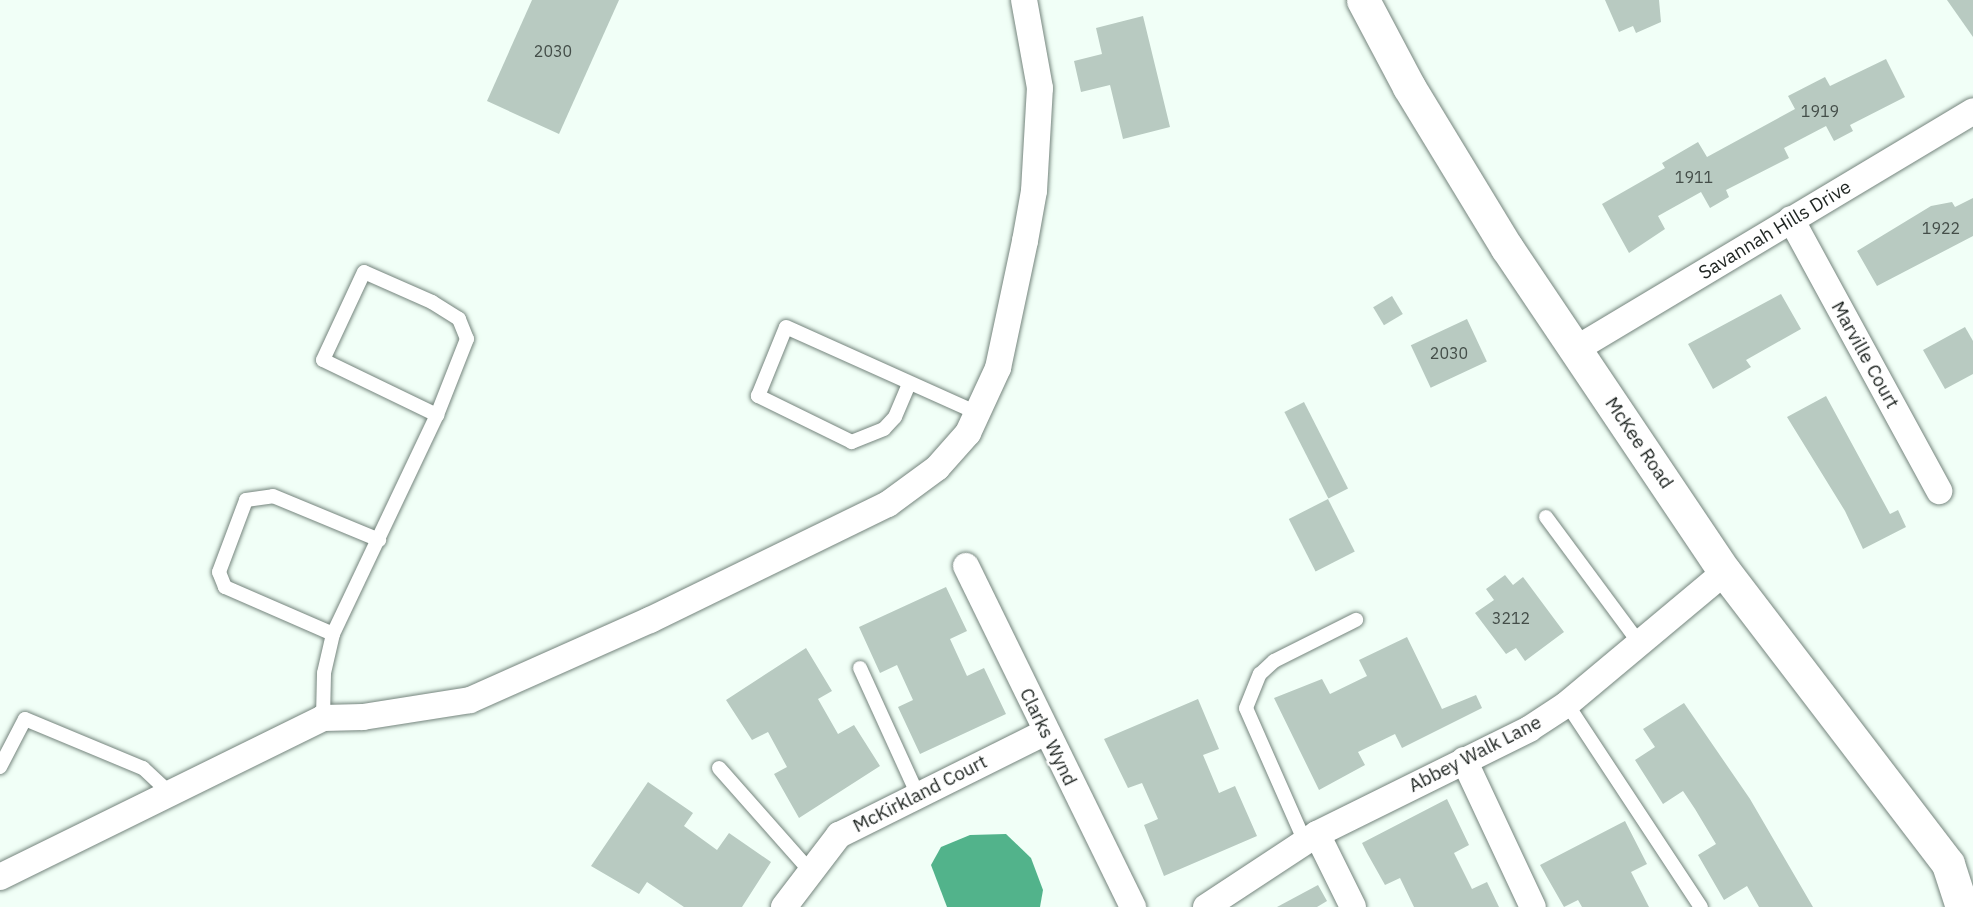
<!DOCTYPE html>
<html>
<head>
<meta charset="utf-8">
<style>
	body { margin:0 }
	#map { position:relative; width:1973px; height:907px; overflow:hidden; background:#f1fff7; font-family:"IBM Plex Sans",sans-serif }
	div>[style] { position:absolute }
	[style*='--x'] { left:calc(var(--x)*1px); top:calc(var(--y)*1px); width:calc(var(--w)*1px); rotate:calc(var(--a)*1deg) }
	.water>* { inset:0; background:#52b38b }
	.building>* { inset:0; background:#b8cac1; transform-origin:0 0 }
	.roads { filter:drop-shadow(0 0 2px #75857d) drop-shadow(0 0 2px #75857d) }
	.service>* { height:14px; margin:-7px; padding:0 7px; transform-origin:7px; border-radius:7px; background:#fff }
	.minor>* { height:26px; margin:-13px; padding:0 13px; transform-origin:13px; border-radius:13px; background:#fff }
	.tertiary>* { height:33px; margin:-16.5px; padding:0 16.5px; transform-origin:16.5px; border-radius:16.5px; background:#fff }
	span { translate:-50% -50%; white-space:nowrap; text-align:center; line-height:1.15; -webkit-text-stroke:5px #fff; paint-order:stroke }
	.number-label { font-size:16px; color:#444e49 }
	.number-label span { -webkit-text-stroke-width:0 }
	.street-label { font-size:19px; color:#1e2421 }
</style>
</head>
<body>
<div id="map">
	<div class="water">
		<div style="clip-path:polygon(1006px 834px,1031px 858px,1043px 890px,1040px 907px,947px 907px,931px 865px,941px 847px,970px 835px)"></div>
	</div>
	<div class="building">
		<div style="clip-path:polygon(532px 0,619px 0,559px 134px,487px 101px)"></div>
		<div style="clip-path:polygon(1605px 0,1659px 0,1661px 22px,1636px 33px,1633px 26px,1619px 32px)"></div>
		<div style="clip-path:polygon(1947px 0,1973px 0,1973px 37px)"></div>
		<div style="clip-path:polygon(1143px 16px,1170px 127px,1123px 139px,1110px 85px,1081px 92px,1074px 61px,1102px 54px,1096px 28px)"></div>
		<div style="clip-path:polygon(1886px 59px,1905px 97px,1850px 125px,1853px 131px,1834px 141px,1826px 126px,1784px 148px,1789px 158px,1726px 190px,1729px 197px,1710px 208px,1701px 192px,1658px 216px,1665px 229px,1629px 253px,1602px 204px,1665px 168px,1662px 163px,1698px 142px,1707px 157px,1795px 109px,1788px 96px,1825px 77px,1830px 86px)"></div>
		<div style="clip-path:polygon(1973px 198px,1973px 236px,1877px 286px,1857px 251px,1931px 206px,1952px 202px,1955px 207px)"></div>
		<div style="clip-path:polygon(1781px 294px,1801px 329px,1746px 360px,1751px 367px,1713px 389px,1688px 344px)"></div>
		<div style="left:1392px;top:296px;width:21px;height:22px;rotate:59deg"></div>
		<div style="left:1467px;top:319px;width:47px;height:62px;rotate:65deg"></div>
		<div style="clip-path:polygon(1965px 327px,1973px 341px,1973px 374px,1945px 389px,1923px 350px)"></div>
		<div style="clip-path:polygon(1826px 396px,1890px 514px,1898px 510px,1906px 527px,1863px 549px,1845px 511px,1787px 417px)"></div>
		<div style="left:1304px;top:402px;width:97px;height:22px;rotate:63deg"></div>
		<div style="left:1328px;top:499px;width:59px;height:44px;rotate:63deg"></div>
		<div style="clip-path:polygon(1505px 575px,1513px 585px,1523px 577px,1564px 632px,1525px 661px,1516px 648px,1506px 654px,1475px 613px,1494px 600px,1486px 589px)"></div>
		<div style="clip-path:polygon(946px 587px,967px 631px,950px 639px,967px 676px,984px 668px,1006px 714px,920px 754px,898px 707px,913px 700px,897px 665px,880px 673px,859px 627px)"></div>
		<div style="clip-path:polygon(1407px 637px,1442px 709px,1476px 695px,1482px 708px,1402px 748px,1395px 734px,1358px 752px,1365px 765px,1319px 790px,1274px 698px,1322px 679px,1330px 694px,1367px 676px,1359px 660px)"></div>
		<div style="clip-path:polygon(806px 648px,832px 691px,818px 699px,838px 734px,854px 725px,880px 766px,799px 818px,774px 774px,787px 767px,768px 732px,752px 740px,726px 700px)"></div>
		<div style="clip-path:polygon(1198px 699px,1219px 749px,1203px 755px,1219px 793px,1235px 786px,1257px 836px,1164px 876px,1144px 825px,1158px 819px,1142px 783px,1128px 788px,1104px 739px)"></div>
		<div style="clip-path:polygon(1684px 703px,1750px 799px,1813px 907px,1759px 907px,1747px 886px,1724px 900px,1698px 855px,1716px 844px,1695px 809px,1683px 791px,1663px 804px,1635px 760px,1655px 747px,1643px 729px)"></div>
		<div style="clip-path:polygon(648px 782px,693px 813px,684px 826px,717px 850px,729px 833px,771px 862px,742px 907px,684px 907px,647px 882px,639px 894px,591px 866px)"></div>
		<div style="clip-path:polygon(1447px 799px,1469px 845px,1454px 853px,1472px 889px,1487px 882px,1499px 907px,1414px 907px,1400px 878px,1385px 885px,1367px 853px,1362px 843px)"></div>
		<div style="clip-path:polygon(1625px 821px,1647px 864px,1631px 872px,1649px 907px,1582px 907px,1578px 900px,1564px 907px,1540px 865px)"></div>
		<div style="clip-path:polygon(1318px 885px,1327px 901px,1317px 907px,1277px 907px)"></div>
	</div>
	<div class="roads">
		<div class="service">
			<div style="--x:909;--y:384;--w:36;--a:113"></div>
			<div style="--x:895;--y:417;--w:16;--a:133"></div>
			<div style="--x:884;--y:429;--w:35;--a:158"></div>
			<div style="--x:852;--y:442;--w:105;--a:-153.9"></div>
			<div style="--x:758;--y:396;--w:74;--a:-67.9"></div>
			<div style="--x:786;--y:327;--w:209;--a:24.2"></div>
			<div style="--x:1546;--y:517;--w:158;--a:53.5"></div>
			<div style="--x:333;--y:634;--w:118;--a:-156.5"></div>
			<div style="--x:225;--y:587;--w:16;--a:-112"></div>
			<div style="--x:219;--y:572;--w:77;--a:-69.4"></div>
			<div style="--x:246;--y:500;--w:27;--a:-8"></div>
			<div style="--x:273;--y:496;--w:115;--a:22.5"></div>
			<div style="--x:860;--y:668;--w:137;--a:65.5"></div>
			<div style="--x:1567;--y:704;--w:243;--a:56.6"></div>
			<div style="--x:323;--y:718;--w:45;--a:-88.7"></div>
			<div style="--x:324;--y:673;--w:40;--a:-77"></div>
			<div style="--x:333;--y:634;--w:242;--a:-64.6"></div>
			<div style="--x:437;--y:415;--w:82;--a:-68.5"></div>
			<div style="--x:467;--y:339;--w:22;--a:-112"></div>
			<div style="--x:459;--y:319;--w:32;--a:-148"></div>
			<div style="--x:432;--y:302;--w:74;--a:-156.2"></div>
			<div style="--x:364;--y:272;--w:97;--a:115"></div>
			<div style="--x:323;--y:360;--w:127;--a:25.8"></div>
			<div style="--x:0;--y:767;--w:54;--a:-62.5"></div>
			<div style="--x:25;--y:719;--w:128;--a:22.6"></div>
			<div style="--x:143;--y:768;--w:40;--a:43"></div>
			<div style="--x:719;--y:768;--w:139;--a:48.5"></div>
			<div style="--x:1305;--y:842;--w:146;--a:-113.8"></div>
			<div style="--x:1246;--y:708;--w:37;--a:-68"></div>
			<div style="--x:1260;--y:674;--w:19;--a:-43"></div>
			<div style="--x:1274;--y:661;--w:92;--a:-26.6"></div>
		</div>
		<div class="minor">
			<div style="--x:1791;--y:219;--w:310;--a:61.4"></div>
			<div style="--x:1576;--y:349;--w:463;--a:-30.9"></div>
			<div style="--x:966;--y:566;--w:380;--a:63.9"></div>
			<div style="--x:1464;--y:760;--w:162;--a:64.9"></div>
			<div style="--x:1317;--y:834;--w:81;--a:63.7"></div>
			<div style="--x:0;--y:877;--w:360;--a:-26.2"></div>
			<div style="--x:323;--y:718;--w:40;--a:-1.4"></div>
			<div style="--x:363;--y:717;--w:108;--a:-9"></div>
			<div style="--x:470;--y:700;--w:197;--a:-24"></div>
			<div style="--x:650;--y:620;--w:265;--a:-26"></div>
			<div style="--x:888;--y:504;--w:61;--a:-36.3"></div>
			<div style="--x:937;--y:468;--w:47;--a:-48.5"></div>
			<div style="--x:968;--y:433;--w:72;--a:-65.2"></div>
			<div style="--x:998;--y:368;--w:130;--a:-78"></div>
			<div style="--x:1025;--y:241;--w:51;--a:-79.8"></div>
			<div style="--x:1034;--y:191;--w:103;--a:-86.7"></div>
			<div style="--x:1040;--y:88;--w:89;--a:-100.3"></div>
			<div style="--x:784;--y:907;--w:91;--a:-52.6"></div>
			<div style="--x:839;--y:835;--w:229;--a:-26.5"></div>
			<div style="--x:1206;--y:907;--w:133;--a:-33.3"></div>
			<div style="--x:1317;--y:834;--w:237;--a:-26.3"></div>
			<div style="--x:1529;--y:729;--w:45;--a:-33.3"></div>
			<div style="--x:1567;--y:704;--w:206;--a:-39.9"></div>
		</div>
		<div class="tertiary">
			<div style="--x:1363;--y:0;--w:98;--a:62.1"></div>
			<div style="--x:1409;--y:87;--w:188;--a:58.7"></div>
			<div style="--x:1507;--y:248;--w:391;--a:56.1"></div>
			<div style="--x:1725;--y:572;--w:367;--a:52.6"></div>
			<div style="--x:1948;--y:864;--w:45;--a:72"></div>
		</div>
	</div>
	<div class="number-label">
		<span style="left:553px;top:51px">2030</span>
		<span style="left:1820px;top:111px">1919</span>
		<span style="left:1694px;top:177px">1911</span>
		<span style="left:1941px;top:228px">1922</span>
		<span style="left:1449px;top:353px">2030</span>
		<span style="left:1511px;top:618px">3212</span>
	</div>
	<div class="street-label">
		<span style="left:1775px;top:230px;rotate:-31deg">Savannah Hills Drive</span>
		<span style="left:1865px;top:355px;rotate:61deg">Marville Court</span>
		<span style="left:1639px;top:443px;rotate:56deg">McKee Road</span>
		<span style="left:1048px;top:737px;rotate:64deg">Clarks Wynd</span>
		<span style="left:1475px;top:754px;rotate:-27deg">Abbey Walk Lane</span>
		<span style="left:920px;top:794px;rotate:-27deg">McKirkland Court</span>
	</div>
</div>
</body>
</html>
